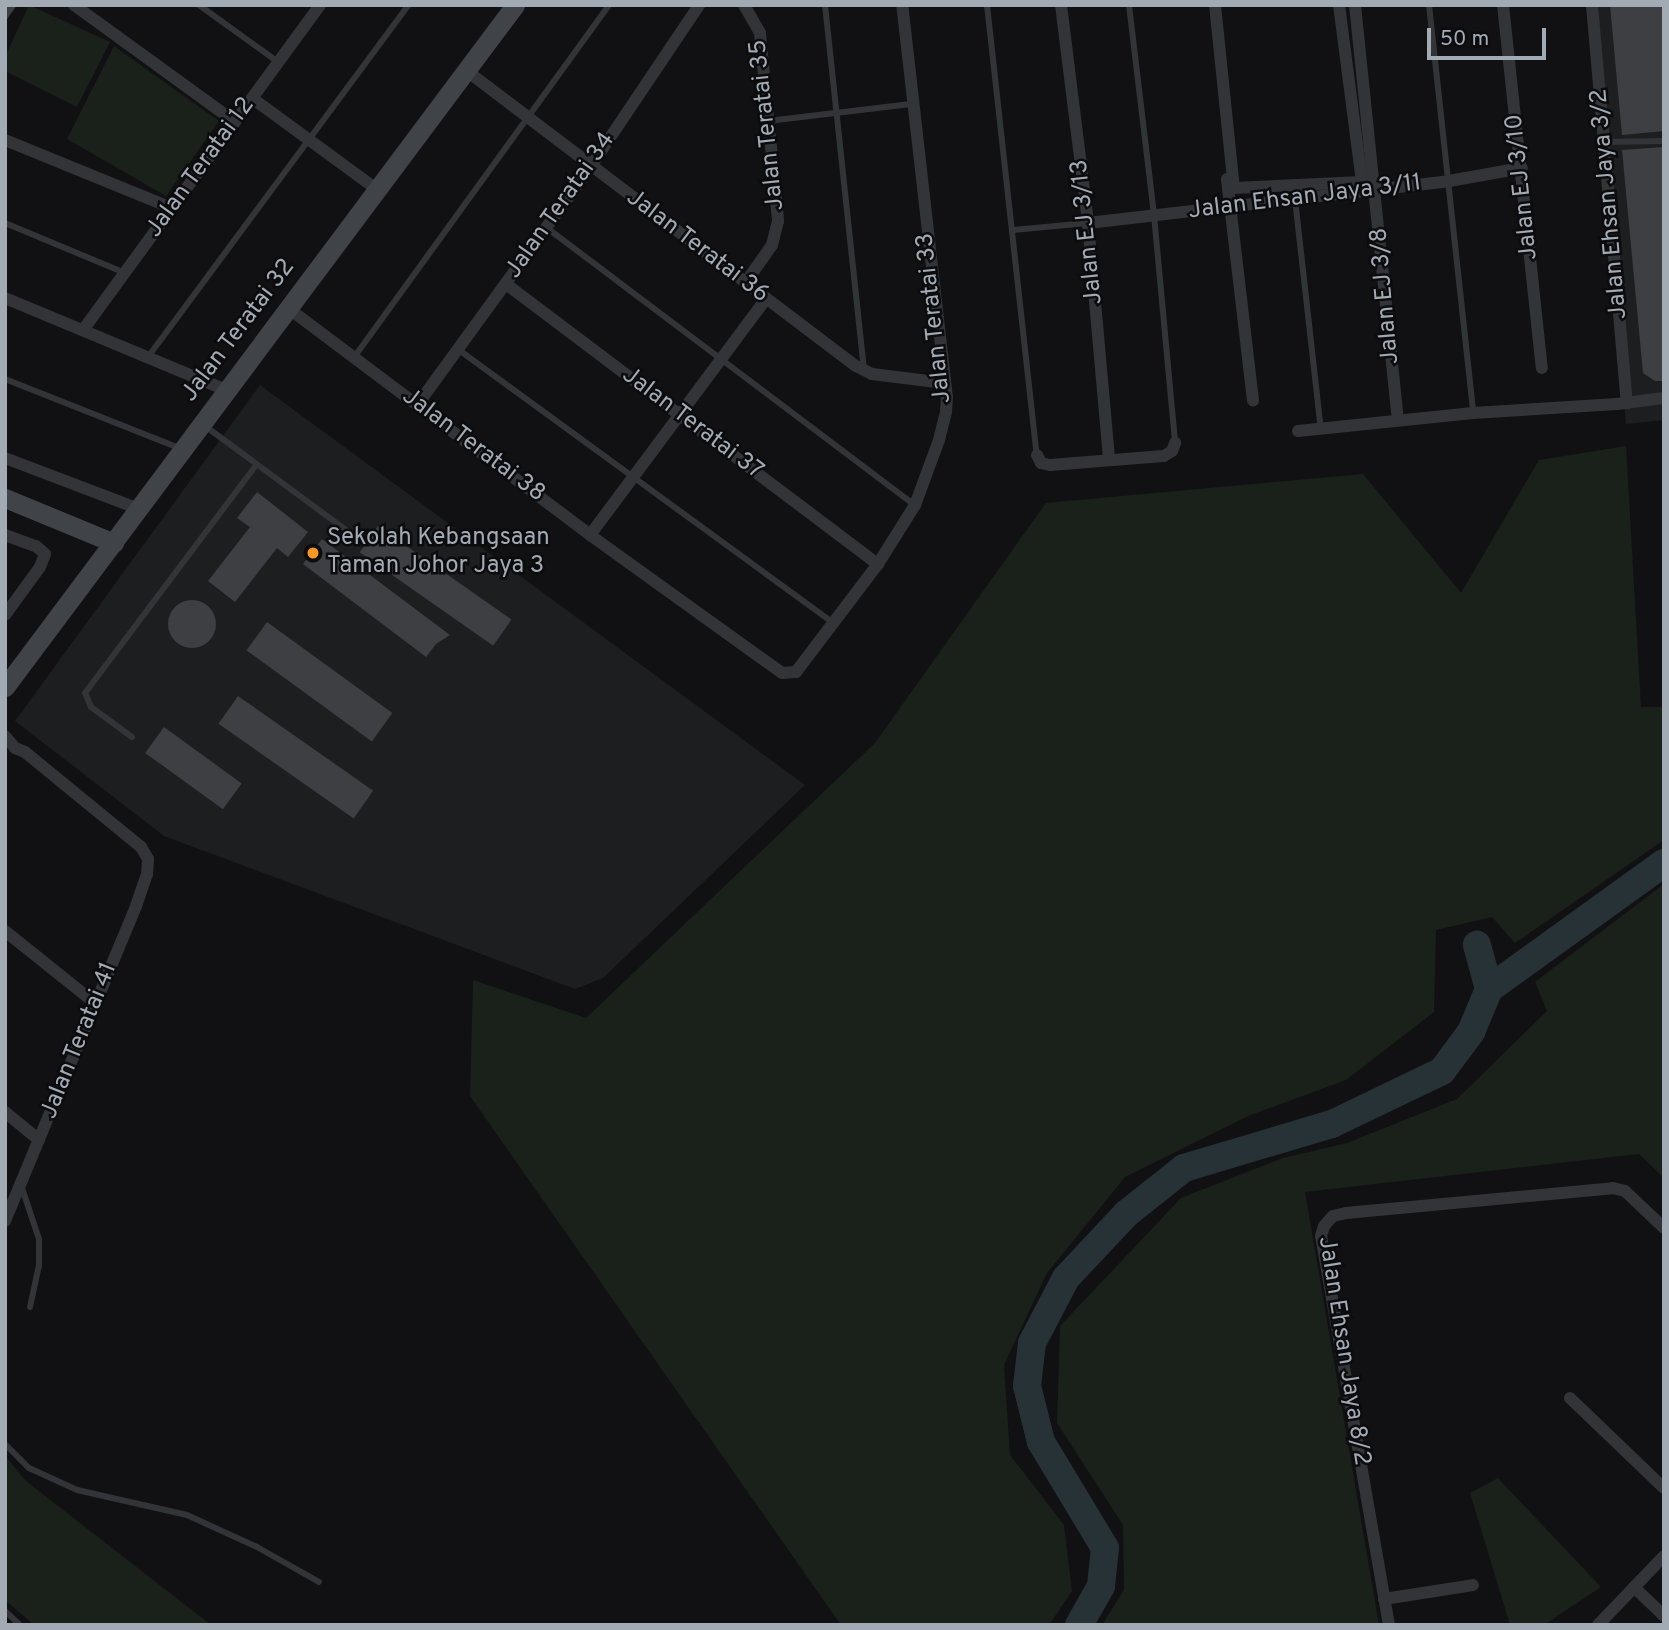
<!DOCTYPE html>
<html>
<head>
<meta charset="utf-8">
<style>
	body { margin:0 }
	#map { position:relative; width:1669px; height:1630px; overflow:hidden; background:#111113; font-family:Overpass,sans-serif }
	div>[style] { position:absolute }
	[style*='--x'] { left:calc(var(--x)*1px); top:calc(var(--y)*1px); width:calc(var(--w)*1px); rotate:calc(var(--a)*1deg) }
	.built>* { inset:0; background:#1d1e20 }
	.green>* { inset:0; background:#19211a }
	.river>* { height:28px; margin:-14px; padding:0 14px; transform-origin:14px; border-radius:14px; background:#273237 }
	.building>* { inset:0; background:#3d3f43; transform-origin:0 0 }
	.round { border-radius:50% }
	.lane>* { height:6px; margin:-3px; padding:0 3px; transform-origin:3px; border-radius:3px; background:#323438 }
	.street>* { height:12px; margin:-6px; padding:0 6px; transform-origin:6px; border-radius:6px; background:#323438 }
	.secondary>* { height:19px; margin:-9.5px; padding:0 9.5px; transform-origin:9.5px; border-radius:9.5px; background:#404348 }
	.dots>* { width:19px; height:19px; translate:-50% -50%; box-sizing:border-box; border:4px solid #0c0c0e; border-radius:50% }
	span { translate:-50% -50%; white-space:nowrap; text-align:center; line-height:1.15; -webkit-text-stroke:5px #0c0c0e; paint-order:stroke }
	.street-label { font-size:24px; color:#a2aab4 }
	.poi-label { font-size:24px; color:#a2aab4 }
	.left { translate:0 -50%; text-align:left }
	.frame { position:absolute; inset:0; border:7px solid #a2aab4; pointer-events:none }
	.scale { position:absolute; left:1427px; top:28px; width:119px; height:32px; box-sizing:border-box; border:4px solid #a2aab4; border-top:0; padding-left:9px; font-size:21px; line-height:24px; white-space:nowrap; color:#a2aab4; -webkit-text-stroke:5px #0c0c0e; paint-order:stroke }
</style>
</head>
<body>
<div id="map">
	<div class="built">
		<div style="clip-path:polygon(1586px 5px,1664px 5px,1664px 420px,1626px 424px)"></div>
		<div style="clip-path:polygon(260px 385px,805px 785px,603px 978px,575px 989px,164px 836px,15px 721px)"></div>
	</div>
	<div class="green">
		<div style="clip-path:polygon(29px 5px,110px 42px,77px 107px,5px 71px,5px 57px)"></div>
		<div style="clip-path:polygon(114px 46px,219px 121px,166px 196px,67px 139px)"></div>
		<div style="clip-path:polygon(1626px 446px,1641px 707px,1664px 707px,1664px 840px,1515px 943px,1492px 917px,1436px 930px,1434px 1012px,1346px 1080px,1248px 1116px,1125px 1177px,1047px 1273px,1004px 1365px,1010px 1455px,1064px 1525px,1072px 1591px,1049px 1625px,841px 1625px,470px 1096px,473px 980px,586px 1018px,875px 743px,1046px 503px,1363px 474px,1461px 593px,1539px 460px)"></div>
		<div style="clip-path:polygon(1664px 884px,1664px 1178px,1639px 1154px,1305px 1192px,1379px 1625px,1102px 1625px,1124px 1590px,1123px 1525px,1057px 1423px,1060px 1326px,1181px 1198px,1283px 1158px,1347px 1143px,1457px 1099px,1547px 1011px,1535px 982px)"></div>
		<div style="clip-path:polygon(5px 1456px,26px 1481px,211px 1625px,34px 1625px,5px 1600px)"></div>
		<div style="clip-path:polygon(1498px 1478px,1601px 1587px,1544px 1625px,1510px 1625px,1470px 1493px)"></div>
	</div>
	<div class="river">
		<div style="--x:1489;--y:989;--w:216;--a:-35.8"></div>
		<div style="--x:1079;--y:1625;--w:45;--a:-60.6"></div>
		<div style="--x:1101;--y:1586;--w:38;--a:-84"></div>
		<div style="--x:1105;--y:1548;--w:124;--a:-121.1"></div>
		<div style="--x:1041;--y:1442;--w:58;--a:-104"></div>
		<div style="--x:1027;--y:1386;--w:43;--a:-83.4"></div>
		<div style="--x:1032;--y:1343;--w:73;--a:-62.4"></div>
		<div style="--x:1066;--y:1278;--w:88;--a:-46.8"></div>
		<div style="--x:1126;--y:1214;--w:74;--a:-38.4"></div>
		<div style="--x:1184;--y:1168;--w:154;--a:-16.6"></div>
		<div style="--x:1332;--y:1124;--w:122;--a:-25.7"></div>
		<div style="--x:1442;--y:1071;--w:49;--a:-53.4"></div>
		<div style="--x:1471;--y:1032;--w:47;--a:-67.3"></div>
		<div style="--x:1489;--y:989;--w:46;--a:-105.3"></div>
	</div>
	<div class="building">
		<div style="clip-path:polygon(5px 5px,17px 5px,5px 22px)"></div>
		<div style="clip-path:polygon(1610px 5px,1664px 5px,1664px 131px,1622px 135px)"></div>
		<div style="clip-path:polygon(1664px 147px,1664px 381px,1655px 381px,1643px 373px,1622px 150px)"></div>
		<div style="clip-path:polygon(257px 492px,308px 532px,288px 557px,277px 548px,235px 602px,208px 581px,250px 527px,237px 518px)"></div>
		<div style="left:378px;top:526px;width:163px;height:32px;rotate:35deg"></div>
		<div style="clip-path:polygon(322px 539px,450px 635px,436px 644px,426px 657px,303px 564px)"></div>
		<div class="round" style="left:168px;top:600px;width:48px;height:48px"></div>
		<div style="left:267px;top:622px;width:155px;height:35px;rotate:36deg"></div>
		<div style="left:238px;top:696px;width:165px;height:34px;rotate:35deg"></div>
		<div style="left:164px;top:727px;width:96px;height:32px;rotate:36deg"></div>
	</div>
	<div class="lane">
		<div style="--x:199;--y:5;--w:97;--a:35.8"></div>
		<div style="--x:825;--y:5;--w:366;--a:83.9"></div>
		<div style="--x:987;--y:5;--w:453;--a:83.7"></div>
		<div style="--x:1129;--y:5;--w:211;--a:83.2"></div>
		<div style="--x:1154;--y:215;--w:229;--a:84.7"></div>
		<div style="--x:1429;--y:5;--w:410;--a:83.8"></div>
		<div style="--x:768;--y:121;--w:144;--a:-6.8"></div>
		<div style="--x:1606;--y:142;--w:58;--a:-1"></div>
		<div style="--x:1295;--y:199;--w:231;--a:83.6"></div>
		<div style="--x:5;--y:223;--w:130;--a:22.6"></div>
		<div style="--x:547;--y:228;--w:460;--a:37"></div>
		<div style="--x:1013;--y:230;--w:75;--a:-5.3"></div>
		<div style="--x:459;--y:350;--w:464;--a:36.1"></div>
		<div style="--x:355;--y:356;--w:433;--a:-54.1"></div>
		<div style="--x:148;--y:357;--w:438;--a:-53.5"></div>
		<div style="--x:5;--y:379;--w:187;--a:21.6"></div>
		<div style="--x:205;--y:426;--w:175;--a:36.4"></div>
		<div style="--x:132;--y:737;--w:51;--a:-143.8"></div>
		<div style="--x:91;--y:707;--w:15;--a:-113"></div>
		<div style="--x:85;--y:693;--w:286;--a:-53.1"></div>
		<div style="--x:21;--y:1185;--w:57;--a:71.6"></div>
		<div style="--x:39;--y:1239;--w:26;--a:90"></div>
		<div style="--x:39;--y:1265;--w:43;--a:102.1"></div>
		<div style="--x:5;--y:1444;--w:34;--a:45"></div>
		<div style="--x:29;--y:1468;--w:53;--a:24.6"></div>
		<div style="--x:77;--y:1490;--w:113;--a:12.8"></div>
		<div style="--x:187;--y:1515;--w:77;--a:24.6"></div>
		<div style="--x:257;--y:1547;--w:71;--a:29.4"></div>
		<div style="--x:5;--y:1611;--w:21;--a:43"></div>
	</div>
	<div class="street">
		<div style="--x:74;--y:5;--w:199;--a:36"></div>
		<div style="--x:744;--y:5;--w:32;--a:60"></div>
		<div style="--x:760;--y:33;--w:189;--a:84.5"></div>
		<div style="--x:778;--y:221;--w:25;--a:104"></div>
		<div style="--x:772;--y:245;--w:45;--a:125.1"></div>
		<div style="--x:1061;--y:5;--w:220;--a:82.9"></div>
		<div style="--x:1088;--y:223;--w:238;--a:84.9"></div>
		<div style="--x:1215;--y:5;--w:184;--a:84.1"></div>
		<div style="--x:1234;--y:188;--w:128;--a:-2.7"></div>
		<div style="--x:1362;--y:182;--w:178;--a:-97.4"></div>
		<div style="--x:1355;--y:5;--w:417;--a:84.1"></div>
		<div style="--x:1503;--y:5;--w:365;--a:83.9"></div>
		<div style="--x:1592;--y:5;--w:400;--a:85"></div>
		<div style="--x:467;--y:71;--w:488;--a:37.2"></div>
		<div style="--x:856;--y:366;--w:18;--a:27"></div>
		<div style="--x:872;--y:374;--w:73;--a:7.1"></div>
		<div style="--x:252;--y:98;--w:152;--a:36.2"></div>
		<div style="--x:5;--y:140;--w:180;--a:22.2"></div>
		<div style="--x:1227;--y:179;--w:223;--a:83.3"></div>
		<div style="--x:1088;--y:223;--w:363;--a:-6.6"></div>
		<div style="--x:1449;--y:181;--w:74;--a:-10.1"></div>
		<div style="--x:506;--y:284;--w:466;--a:37"></div>
		<div style="--x:5;--y:298;--w:239;--a:22.6"></div>
		<div style="--x:288;--y:308;--w:378;--a:36.9"></div>
		<div style="--x:590;--y:535;--w:236;--a:35.7"></div>
		<div style="--x:782;--y:673;--w:14;--a:-4"></div>
		<div style="--x:796;--y:672;--w:136;--a:-52.8"></div>
		<div style="--x:878;--y:564;--w:70;--a:-57.9"></div>
		<div style="--x:915;--y:505;--w:69;--a:-69.7"></div>
		<div style="--x:939;--y:440;--w:30;--a:-76"></div>
		<div style="--x:946;--y:411;--w:13;--a:-86"></div>
		<div style="--x:947;--y:398;--w:396;--a:-96.5"></div>
		<div style="--x:83;--y:330;--w:402;--a:-53.9"></div>
		<div style="--x:418;--y:404;--w:294;--a:-54"></div>
		<div style="--x:591;--y:166;--w:194;--a:-56.1"></div>
		<div style="--x:1298;--y:431;--w:176;--a:-5.9"></div>
		<div style="--x:1473;--y:413;--w:144;--a:-3.6"></div>
		<div style="--x:1617;--y:404;--w:47;--a:-7.3"></div>
		<div style="--x:1037;--y:455;--w:9;--a:63"></div>
		<div style="--x:1041;--y:463;--w:9;--a:13"></div>
		<div style="--x:1050;--y:465;--w:114;--a:-4.5"></div>
		<div style="--x:1164;--y:456;--w:9;--a:-32"></div>
		<div style="--x:1172;--y:451;--w:9;--a:-69"></div>
		<div style="--x:5;--y:458;--w:143;--a:20.8"></div>
		<div style="--x:5;--y:535;--w:33;--a:20"></div>
		<div style="--x:36;--y:546;--w:12;--a:42"></div>
		<div style="--x:45;--y:554;--w:14;--a:111"></div>
		<div style="--x:40;--y:567;--w:59;--a:126.1"></div>
		<div style="--x:590;--y:535;--w:294;--a:-53.3"></div>
		<div style="--x:5;--y:736;--w:16;--a:50"></div>
		<div style="--x:5;--y:931;--w:115;--a:38.7"></div>
		<div style="--x:5;--y:1112;--w:44;--a:39.5"></div>
		<div style="--x:5;--y:1221;--w:341;--a:-67.4"></div>
		<div style="--x:136;--y:906;--w:34;--a:-71"></div>
		<div style="--x:147;--y:874;--w:15;--a:-86"></div>
		<div style="--x:148;--y:859;--w:14;--a:-120"></div>
		<div style="--x:141;--y:847;--w:150;--a:-140.7"></div>
		<div style="--x:25;--y:752;--w:11;--a:-158"></div>
		<div style="--x:1570;--y:1398;--w:130;--a:43.8"></div>
		<div style="--x:1634;--y:1587;--w:42;--a:44"></div>
		<div style="--x:1384;--y:1599;--w:90;--a:-8.9"></div>
		<div style="--x:1389;--y:1625;--w:395;--a:-99.9"></div>
		<div style="--x:1321;--y:1236;--w:10;--a:-73"></div>
		<div style="--x:1324;--y:1226;--w:13;--a:-48"></div>
		<div style="--x:1333;--y:1216;--w:13;--a:-13"></div>
		<div style="--x:1346;--y:1213;--w:268;--a:-5.3"></div>
		<div style="--x:1613;--y:1188;--w:12;--a:14"></div>
		<div style="--x:1625;--y:1191;--w:54;--a:43.5"></div>
		<div style="--x:1598;--y:1625;--w:95;--a:-46.3"></div>
	</div>
	<div class="secondary">
		<div style="--x:5;--y:498;--w:118;--a:22.4"></div>
		<div style="--x:5;--y:687;--w:852;--a:-53.21"></div>
	</div>
	<div class="dots">
		<div style="left:313px;top:553px;background:#f89724"></div>
	</div>
	<div class="street-label">
		<span style="left:768px;top:125px;rotate:-96deg">Jalan Teratai 35</span>
		<span style="left:201px;top:168px;rotate:-54deg">Jalan Teratai 12</span>
		<span style="left:1523px;top:187px;rotate:-96deg">Jalan EJ 3/10</span>
		<span style="left:1305px;top:198px;rotate:-7deg">Jalan Ehsan Jaya 3/11</span>
		<span style="left:1610px;top:204px;rotate:-95deg">Jalan Ehsan Jaya 3/2</span>
		<span style="left:561px;top:206px;rotate:-55deg">Jalan Teratai 34</span>
		<span style="left:1088px;top:232px;rotate:-96deg">Jalan EJ 3/13</span>
		<span style="left:697px;top:247px;rotate:37deg">Jalan Teratai 36</span>
		<span style="left:1386px;top:296px;rotate:-95deg">Jalan EJ 3/8</span>
		<span style="left:935px;top:318px;rotate:-96deg">Jalan Teratai 33</span>
		<span style="left:239px;top:331px;rotate:-53deg">Jalan Teratai 32</span>
		<span style="left:692px;top:424px;rotate:37deg">Jalan Teratai 37</span>
		<span style="left:473px;top:446px;rotate:37deg">Jalan Teratai 38</span>
		<span style="left:80px;top:1041px;rotate:-68deg">Jalan Teratai 41</span>
		<span style="left:1343px;top:1351px;rotate:81deg">Jalan Ehsan Jaya 8/2</span>
	</div>
	<div class="poi-label">
		<span class="left" style="left:327px;top:553px">Sekolah Kebangsaan<br>Taman Johor Jaya 3</span>
	</div>
	<div class="frame"></div>
	<div class="scale">50 m</div>
</div>
</body>
</html>
